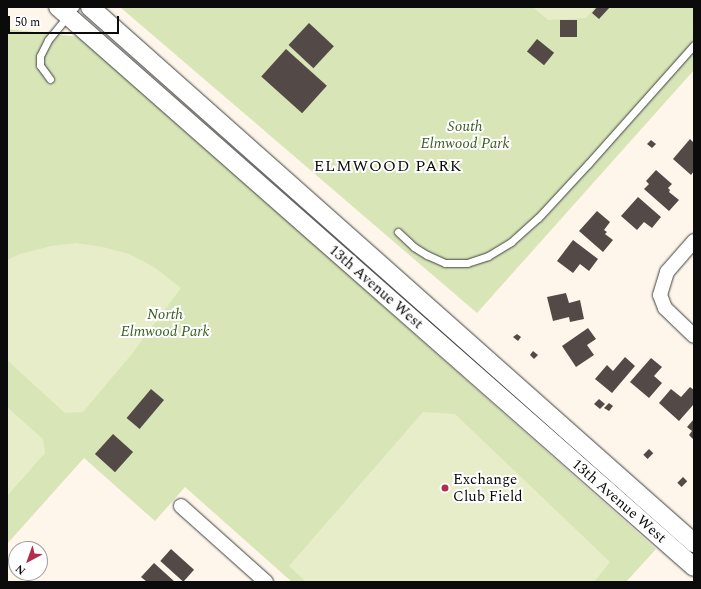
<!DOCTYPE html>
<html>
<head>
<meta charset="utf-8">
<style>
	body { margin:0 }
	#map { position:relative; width:701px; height:589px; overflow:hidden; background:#fef6ea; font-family:Spectral,serif }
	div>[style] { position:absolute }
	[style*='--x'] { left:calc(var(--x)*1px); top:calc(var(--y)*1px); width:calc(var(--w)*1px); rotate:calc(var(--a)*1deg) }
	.green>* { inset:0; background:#d8e5b7 }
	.pitch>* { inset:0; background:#e7edc8 }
	.building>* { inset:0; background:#534a48; transform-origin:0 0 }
	.roads { filter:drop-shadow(0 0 1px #3e3e3e) drop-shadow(0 0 1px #3e3e3e) }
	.service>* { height:7px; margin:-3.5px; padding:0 3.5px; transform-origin:3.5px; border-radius:3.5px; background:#fff }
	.minor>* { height:14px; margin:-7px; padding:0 7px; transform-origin:7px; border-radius:7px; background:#fff }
	.tertiary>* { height:18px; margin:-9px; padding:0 9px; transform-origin:9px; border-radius:9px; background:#fff }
	.dots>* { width:11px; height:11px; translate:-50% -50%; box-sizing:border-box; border:2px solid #fff; border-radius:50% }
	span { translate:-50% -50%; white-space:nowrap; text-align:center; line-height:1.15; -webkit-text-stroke:4px #fff; paint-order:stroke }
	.park-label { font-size:15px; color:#395e21; font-style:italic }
	.street-label { font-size:15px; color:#0b0b0b }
	.poi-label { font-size:15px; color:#0b0b0b }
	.left { translate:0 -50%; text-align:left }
	.neighbourhood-label { font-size:16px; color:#0b0b0b; letter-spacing:1px }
	.frame { position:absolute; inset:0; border:8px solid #0b0b0b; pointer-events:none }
	.north { position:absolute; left:8px; top:541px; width:40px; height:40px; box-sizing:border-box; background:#fff; border:1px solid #9d9d9d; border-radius:50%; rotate:221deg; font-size:11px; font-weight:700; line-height:16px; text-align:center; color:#0b0b0b }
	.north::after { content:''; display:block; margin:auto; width:14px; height:18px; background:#b12d4d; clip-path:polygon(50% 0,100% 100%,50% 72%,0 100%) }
	.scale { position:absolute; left:8px; top:16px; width:111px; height:18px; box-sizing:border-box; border:2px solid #0b0b0b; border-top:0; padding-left:5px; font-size:12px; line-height:14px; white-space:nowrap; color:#0b0b0b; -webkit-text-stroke:3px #fff; paint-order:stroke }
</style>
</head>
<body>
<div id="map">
	<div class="green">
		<div style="clip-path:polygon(120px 7px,694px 7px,694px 70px,477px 313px)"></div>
		<div style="clip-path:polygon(7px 29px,81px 37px,656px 549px,626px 582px,292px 582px,185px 487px,155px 521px,84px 458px,7px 544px)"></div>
	</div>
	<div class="pitch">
		<div style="clip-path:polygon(533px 7px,595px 7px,586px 18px,548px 20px)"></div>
		<div style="clip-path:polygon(76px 243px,103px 247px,129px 254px,154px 267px,181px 288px,131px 355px,83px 412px,65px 413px,7px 360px,7px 260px,20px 254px,51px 246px)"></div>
		<div style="clip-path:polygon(7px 407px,43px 439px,45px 453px,7px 496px)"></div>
		<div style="clip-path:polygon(423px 412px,455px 414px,610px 562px,594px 582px,306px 582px,289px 566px)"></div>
	</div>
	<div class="building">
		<div style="clip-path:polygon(597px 7px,610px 7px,599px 19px,592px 13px)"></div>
		<div style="left:560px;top:20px;width:17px;height:17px"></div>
		<div style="left:309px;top:23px;width:34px;height:30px;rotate:43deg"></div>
		<div style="left:537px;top:39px;width:22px;height:16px;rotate:39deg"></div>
		<div style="left:286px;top:49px;width:55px;height:37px;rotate:42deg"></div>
		<div style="clip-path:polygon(690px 139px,694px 143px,694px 171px,691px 175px,673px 159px)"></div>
		<div style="clip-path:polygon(651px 140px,656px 144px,652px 148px,647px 144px)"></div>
		<div style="clip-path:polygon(656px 170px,672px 184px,668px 188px,670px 190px,669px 192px,679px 200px,669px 211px,644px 189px,649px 184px,646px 181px)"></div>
		<div style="clip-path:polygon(638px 197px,661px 217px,652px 228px,644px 222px,637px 230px,621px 216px)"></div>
		<div style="clip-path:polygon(597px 211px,610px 222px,604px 230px,607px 232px,605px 234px,613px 240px,603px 252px,579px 231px)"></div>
		<div style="clip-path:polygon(573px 240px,598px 259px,589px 271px,580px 264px,573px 273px,557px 261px)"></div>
		<div style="clip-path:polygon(566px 293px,569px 303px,580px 300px,584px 319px,570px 322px,569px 317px,553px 321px,547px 297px)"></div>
		<div style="clip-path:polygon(588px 328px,596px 339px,587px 345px,594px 355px,576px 367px,562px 346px)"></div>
		<div style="clip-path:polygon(517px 334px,521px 337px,518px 341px,513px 337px)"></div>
		<div style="clip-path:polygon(533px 351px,538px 355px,534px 359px,530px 355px)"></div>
		<div style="clip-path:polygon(625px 357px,635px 366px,612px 393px,595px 379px,607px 365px,613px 371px)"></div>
		<div style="clip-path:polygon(651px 358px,662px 367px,654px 376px,662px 383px,649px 398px,630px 382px)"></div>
		<div style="clip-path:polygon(690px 387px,694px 390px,694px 404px,679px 421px,659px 403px,671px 389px,681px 397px)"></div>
		<div style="left:151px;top:389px;width:17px;height:38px;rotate:40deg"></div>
		<div style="clip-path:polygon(599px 399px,605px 404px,600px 409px,594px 404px)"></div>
		<div style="clip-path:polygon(609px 403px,613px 406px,609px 411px,604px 408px)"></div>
		<div style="clip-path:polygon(694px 419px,694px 440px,689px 435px,692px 431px,687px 427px)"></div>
		<div style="left:113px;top:434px;width:27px;height:27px;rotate:42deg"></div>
		<div style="left:649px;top:449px;width:6px;height:8px;rotate:45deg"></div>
		<div style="left:683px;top:477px;width:6px;height:8px;rotate:45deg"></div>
		<div style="left:171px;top:549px;width:31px;height:16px;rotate:42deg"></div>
		<div style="clip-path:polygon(154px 563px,175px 582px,147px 582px,141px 577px)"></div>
	</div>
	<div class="roads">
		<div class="service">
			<div style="--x:50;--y:79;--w:17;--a:-126"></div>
			<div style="--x:40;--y:65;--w:9;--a:-90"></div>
			<div style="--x:40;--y:56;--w:18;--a:-63"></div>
			<div style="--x:48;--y:40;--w:43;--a:-50.7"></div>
			<div style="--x:398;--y:232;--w:22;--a:43"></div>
			<div style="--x:414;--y:247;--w:15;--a:32"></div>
			<div style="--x:427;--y:255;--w:20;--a:24"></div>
			<div style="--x:445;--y:263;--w:22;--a:0"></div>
			<div style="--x:467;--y:263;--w:22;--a:-18"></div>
			<div style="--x:488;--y:256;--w:27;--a:-31"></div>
			<div style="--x:511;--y:242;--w:36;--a:-42"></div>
			<div style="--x:538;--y:218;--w:74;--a:-47.2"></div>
			<div style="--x:588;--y:164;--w:159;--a:-48.3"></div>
		</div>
		<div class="minor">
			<div style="--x:694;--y:241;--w:41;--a:131.1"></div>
			<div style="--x:667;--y:272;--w:24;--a:107"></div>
			<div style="--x:660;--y:295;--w:14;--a:69"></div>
			<div style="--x:665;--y:308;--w:40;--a:44"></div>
			<div style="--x:181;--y:506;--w:114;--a:41.8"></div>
		</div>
		<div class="tertiary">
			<div style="--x:58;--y:7;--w:847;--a:41.36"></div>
			<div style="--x:90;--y:7;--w:808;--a:41.59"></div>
		</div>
	</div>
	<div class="dots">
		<div style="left:445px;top:488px;background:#b12d4d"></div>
	</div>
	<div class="park-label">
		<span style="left:465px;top:135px">South<br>Elmwood Park</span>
		<span style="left:165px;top:323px">North<br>Elmwood Park</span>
	</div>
	<div class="street-label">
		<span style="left:376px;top:287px;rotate:41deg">13th Avenue West</span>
		<span style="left:619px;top:501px;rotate:41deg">13th Avenue West</span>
	</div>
	<div class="poi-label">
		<span class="left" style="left:453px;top:488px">Exchange<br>Club Field</span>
	</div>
	<div class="neighbourhood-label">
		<span style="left:388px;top:166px">ELMWOOD PARK</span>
	</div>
	<div class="frame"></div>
	<div class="north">N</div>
	<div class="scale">50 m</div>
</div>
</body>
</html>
